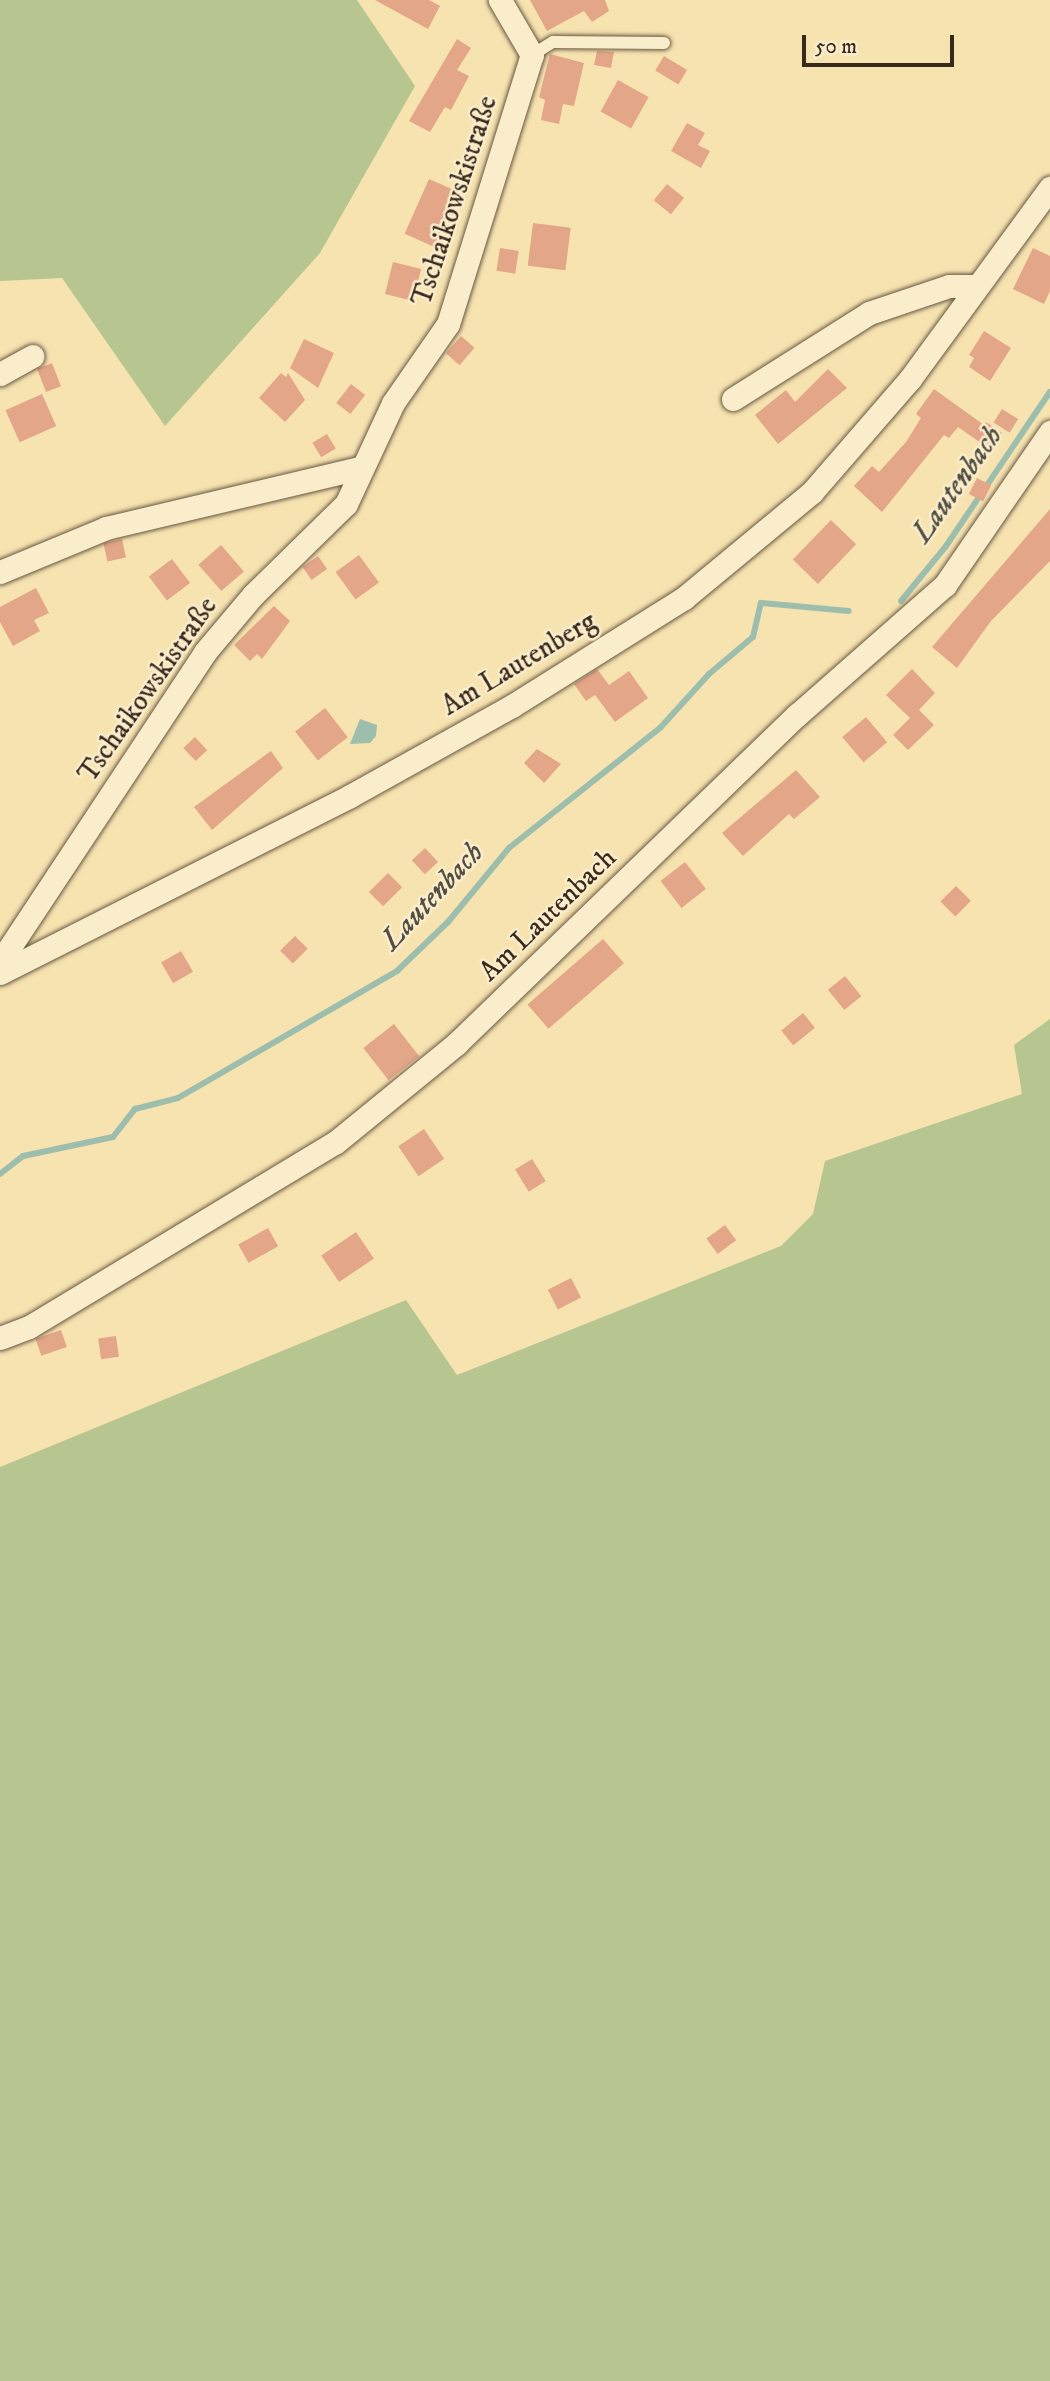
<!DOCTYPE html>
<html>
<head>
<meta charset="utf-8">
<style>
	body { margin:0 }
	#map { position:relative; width:1050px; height:2381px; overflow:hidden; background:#f7e3b0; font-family:"IM FELL DW Pica",serif }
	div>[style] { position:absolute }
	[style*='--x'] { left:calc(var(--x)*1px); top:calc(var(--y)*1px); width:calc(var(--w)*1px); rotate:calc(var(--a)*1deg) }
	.green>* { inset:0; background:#b7c590 }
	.water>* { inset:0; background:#9dbead }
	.stream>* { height:6px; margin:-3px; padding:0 3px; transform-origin:3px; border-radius:3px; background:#9dbead }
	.building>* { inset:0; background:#e4a688; transform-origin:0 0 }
	.roads { filter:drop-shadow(0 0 2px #685842) drop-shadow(0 0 2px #685842) }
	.service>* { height:12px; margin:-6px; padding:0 6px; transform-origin:6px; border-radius:6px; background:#faedcc }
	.minor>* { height:23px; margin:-11.5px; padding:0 11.5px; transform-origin:11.5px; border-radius:11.5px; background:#faedcc }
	span { translate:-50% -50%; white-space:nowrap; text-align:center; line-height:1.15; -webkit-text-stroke:5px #faedcc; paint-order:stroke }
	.street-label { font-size:28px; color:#39291d }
	.water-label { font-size:30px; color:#524e41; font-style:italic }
	.scale { position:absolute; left:802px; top:35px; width:152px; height:32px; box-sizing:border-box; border:4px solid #39291d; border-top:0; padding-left:9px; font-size:21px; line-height:24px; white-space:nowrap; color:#39291d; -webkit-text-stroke:5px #faedcc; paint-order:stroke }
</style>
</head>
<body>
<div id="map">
	<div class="green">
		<div style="clip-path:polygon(0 0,357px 0,415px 86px,320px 253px,165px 426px,62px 278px,0 281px)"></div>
		<div style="clip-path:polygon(1050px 1019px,1050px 2381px,0 2381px,0 1467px,406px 1300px,457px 1375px,781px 1246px,813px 1214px,825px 1161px,1022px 1094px,1014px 1045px)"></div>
	</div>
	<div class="water">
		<div style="clip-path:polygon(360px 719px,377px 725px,376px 736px,370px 743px,350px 744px)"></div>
	</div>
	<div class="stream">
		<div style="--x:901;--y:601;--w:71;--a:-50.7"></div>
		<div style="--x:946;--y:546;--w:186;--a:-56"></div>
		<div style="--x:0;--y:1174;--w:29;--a:-38"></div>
		<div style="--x:23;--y:1156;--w:92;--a:-11.9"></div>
		<div style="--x:113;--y:1137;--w:36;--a:-52"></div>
		<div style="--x:135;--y:1109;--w:44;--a:-14.3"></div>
		<div style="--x:178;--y:1098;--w:253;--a:-30.1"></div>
		<div style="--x:397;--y:971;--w:71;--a:-43.9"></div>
		<div style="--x:448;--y:922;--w:96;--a:-50.5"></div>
		<div style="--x:509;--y:848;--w:193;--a:-38.5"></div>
		<div style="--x:660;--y:728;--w:73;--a:-47.8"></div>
		<div style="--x:709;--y:674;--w:57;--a:-40.1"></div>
		<div style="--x:753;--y:637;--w:35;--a:-77"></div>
		<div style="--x:761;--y:603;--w:88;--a:5.2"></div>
	</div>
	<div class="building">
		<div style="clip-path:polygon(375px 0,429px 0,440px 6px,428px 29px)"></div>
		<div style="clip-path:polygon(530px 0,605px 0,609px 11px,592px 22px,584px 11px,547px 31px)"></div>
		<div style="clip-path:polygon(457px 39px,471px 48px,457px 70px,469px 76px,451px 110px,445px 107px,430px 132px,409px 121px)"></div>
		<div style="clip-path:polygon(597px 51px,614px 52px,611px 68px,594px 65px)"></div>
		<div style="clip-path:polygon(550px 54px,584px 63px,574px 106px,563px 104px,559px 124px,541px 120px,545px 100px,539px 97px)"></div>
		<div style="left:664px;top:56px;width:27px;height:17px;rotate:31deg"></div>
		<div style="left:618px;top:80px;width:35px;height:36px;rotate:29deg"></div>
		<div style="clip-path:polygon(687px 123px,705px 133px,698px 145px,710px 151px,701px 168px,671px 151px)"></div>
		<div style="left:429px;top:179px;width:32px;height:60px;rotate:24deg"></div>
		<div style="left:667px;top:184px;width:22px;height:21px;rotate:39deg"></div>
		<div style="left:533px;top:223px;width:38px;height:43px;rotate:7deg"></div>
		<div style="left:500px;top:248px;width:19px;height:23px;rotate:9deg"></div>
		<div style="clip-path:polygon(1033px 248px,1050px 256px,1050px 291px,1044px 304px,1013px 289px)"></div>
		<div style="left:393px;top:262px;width:29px;height:33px;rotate:14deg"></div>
		<div style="clip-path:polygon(984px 331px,1011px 348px,990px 381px,969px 367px,974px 358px,969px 355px)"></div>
		<div style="left:461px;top:336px;width:18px;height:23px;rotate:41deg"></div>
		<div style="clip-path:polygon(304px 339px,334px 353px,318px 388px,290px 368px)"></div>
		<div style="left:52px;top:363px;width:25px;height:16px;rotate:69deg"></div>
		<div style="clip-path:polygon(828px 369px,847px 388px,778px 444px,755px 415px,786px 390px,795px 402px)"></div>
		<div style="clip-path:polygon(281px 373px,286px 377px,288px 373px,305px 400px,285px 422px,259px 398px)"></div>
		<div style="left:351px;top:384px;width:18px;height:24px;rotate:38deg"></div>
		<div style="clip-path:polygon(934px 389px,984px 425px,986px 422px,1002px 433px,991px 450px,958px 427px,949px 438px,944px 435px,882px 512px,854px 486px,872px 466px,879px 472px,906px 442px,921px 418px,916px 414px)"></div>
		<div style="left:42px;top:394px;width:35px;height:40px;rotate:66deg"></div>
		<div style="left:1002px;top:409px;width:19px;height:16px;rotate:32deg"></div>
		<div style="left:327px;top:434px;width:17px;height:17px;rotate:59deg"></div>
		<div style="left:977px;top:478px;width:16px;height:18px;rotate:27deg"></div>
		<div style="clip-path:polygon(1050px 509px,1050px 561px,991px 621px,957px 668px,932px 647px)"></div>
		<div style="left:831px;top:520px;width:35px;height:55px;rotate:44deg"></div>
		<div style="left:122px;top:539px;width:19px;height:19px;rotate:78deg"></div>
		<div style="left:221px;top:545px;width:35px;height:30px;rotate:49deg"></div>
		<div style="left:359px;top:555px;width:34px;height:29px;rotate:54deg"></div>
		<div style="left:318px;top:556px;width:16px;height:19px;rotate:55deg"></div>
		<div style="left:172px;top:559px;width:30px;height:29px;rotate:53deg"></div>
		<div style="clip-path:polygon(36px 588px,49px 613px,34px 620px,40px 631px,13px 646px,0 622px,0 607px)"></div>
		<div style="clip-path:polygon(274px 606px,290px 621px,262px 659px,257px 654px,250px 661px,234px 645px)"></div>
		<div style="clip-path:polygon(597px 669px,609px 685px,629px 671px,648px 698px,615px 722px,595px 695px,586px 701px,574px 684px)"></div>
		<div style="clip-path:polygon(912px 669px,935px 693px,919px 710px,934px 725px,908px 750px,893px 735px,917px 711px,910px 718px,886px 695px)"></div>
		<div style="left:325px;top:708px;width:37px;height:38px;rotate:52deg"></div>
		<div style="left:866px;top:717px;width:33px;height:31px;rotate:50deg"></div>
		<div style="left:195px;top:737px;width:18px;height:16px;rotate:47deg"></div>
		<div style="clip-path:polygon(537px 749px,561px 764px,544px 783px,524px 763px)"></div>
		<div style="clip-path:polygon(271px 751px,283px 768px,212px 830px,194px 807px)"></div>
		<div style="clip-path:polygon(796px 770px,820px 797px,794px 819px,789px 814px,743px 856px,722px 833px)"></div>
		<div style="left:425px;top:848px;width:19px;height:18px;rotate:47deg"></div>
		<div style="left:685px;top:862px;width:34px;height:31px;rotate:52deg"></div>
		<div style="left:388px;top:873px;width:20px;height:27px;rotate:45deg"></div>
		<div style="left:956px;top:886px;width:21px;height:22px;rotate:45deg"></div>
		<div style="left:295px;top:936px;width:18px;height:21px;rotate:45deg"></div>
		<div style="left:603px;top:939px;width:32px;height:100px;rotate:49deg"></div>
		<div style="left:181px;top:951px;width:24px;height:23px;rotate:60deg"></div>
		<div style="left:845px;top:976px;width:26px;height:22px;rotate:51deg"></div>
		<div style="left:803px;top:1013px;width:19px;height:28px;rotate:51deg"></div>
		<div style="left:394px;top:1024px;width:41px;height:39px;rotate:52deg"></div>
		<div style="left:424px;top:1129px;width:36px;height:31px;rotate:56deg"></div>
		<div style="left:532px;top:1159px;width:26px;height:20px;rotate:58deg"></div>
		<div style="left:725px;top:1225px;width:19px;height:23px;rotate:54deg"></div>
		<div style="left:268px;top:1228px;width:21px;height:34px;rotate:61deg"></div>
		<div style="left:356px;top:1232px;width:32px;height:42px;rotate:56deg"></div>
		<div style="left:571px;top:1278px;width:22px;height:26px;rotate:63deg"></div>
		<div style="left:61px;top:1330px;width:18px;height:27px;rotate:71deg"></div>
		<div style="left:116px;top:1336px;width:21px;height:18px;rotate:82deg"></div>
	</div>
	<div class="roads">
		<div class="service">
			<div style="--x:532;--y:55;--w:25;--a:-32"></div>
			<div style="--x:553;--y:42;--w:111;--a:0.5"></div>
		</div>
		<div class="minor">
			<div style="--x:0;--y:374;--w:37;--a:-29"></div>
			<div style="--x:733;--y:399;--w:161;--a:-32.3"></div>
			<div style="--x:869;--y:313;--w:84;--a:-18.6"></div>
			<div style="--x:949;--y:286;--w:27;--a:0"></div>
			<div style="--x:0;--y:572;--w:115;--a:-22.5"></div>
			<div style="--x:106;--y:528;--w:261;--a:-13.3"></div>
			<div style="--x:0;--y:962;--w:372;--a:-56.5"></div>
			<div style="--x:205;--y:652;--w:75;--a:-49.9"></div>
			<div style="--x:253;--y:595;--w:130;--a:-44.4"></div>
			<div style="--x:346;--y:504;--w:111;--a:-65"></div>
			<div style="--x:393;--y:403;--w:96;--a:-55.2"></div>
			<div style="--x:448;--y:324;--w:282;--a:-72.7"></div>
			<div style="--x:532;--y:55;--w:64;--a:-120.2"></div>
			<div style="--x:0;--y:973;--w:392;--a:-26.8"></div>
			<div style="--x:350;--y:796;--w:185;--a:-29.1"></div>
			<div style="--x:512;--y:706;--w:203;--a:-32.1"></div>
			<div style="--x:684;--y:598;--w:166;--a:-39.6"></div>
			<div style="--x:812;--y:492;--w:150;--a:-49.1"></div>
			<div style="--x:910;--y:379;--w:237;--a:-53.8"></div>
			<div style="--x:0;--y:1338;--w:31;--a:-21"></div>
			<div style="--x:29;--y:1327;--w:358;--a:-31.1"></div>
			<div style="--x:336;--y:1142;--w:155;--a:-39.2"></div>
			<div style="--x:456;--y:1044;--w:474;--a:-44"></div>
			<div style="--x:797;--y:715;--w:197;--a:-41.3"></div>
			<div style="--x:945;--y:585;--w:186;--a:-55.5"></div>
		</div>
	</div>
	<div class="street-label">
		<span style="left:455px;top:201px;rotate:-72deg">Tschaikowskistraße</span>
		<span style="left:519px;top:664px;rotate:-31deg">Am Lautenberg</span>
		<span style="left:148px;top:690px;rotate:-55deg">Tschaikowskistraße</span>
		<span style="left:548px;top:915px;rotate:-44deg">Am Lautenbach</span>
	</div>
	<div class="water-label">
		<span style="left:958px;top:485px;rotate:-55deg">Lautenbach</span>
		<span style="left:433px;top:897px;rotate:-47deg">Lautenbach</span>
	</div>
	<div class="scale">50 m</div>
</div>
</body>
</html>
